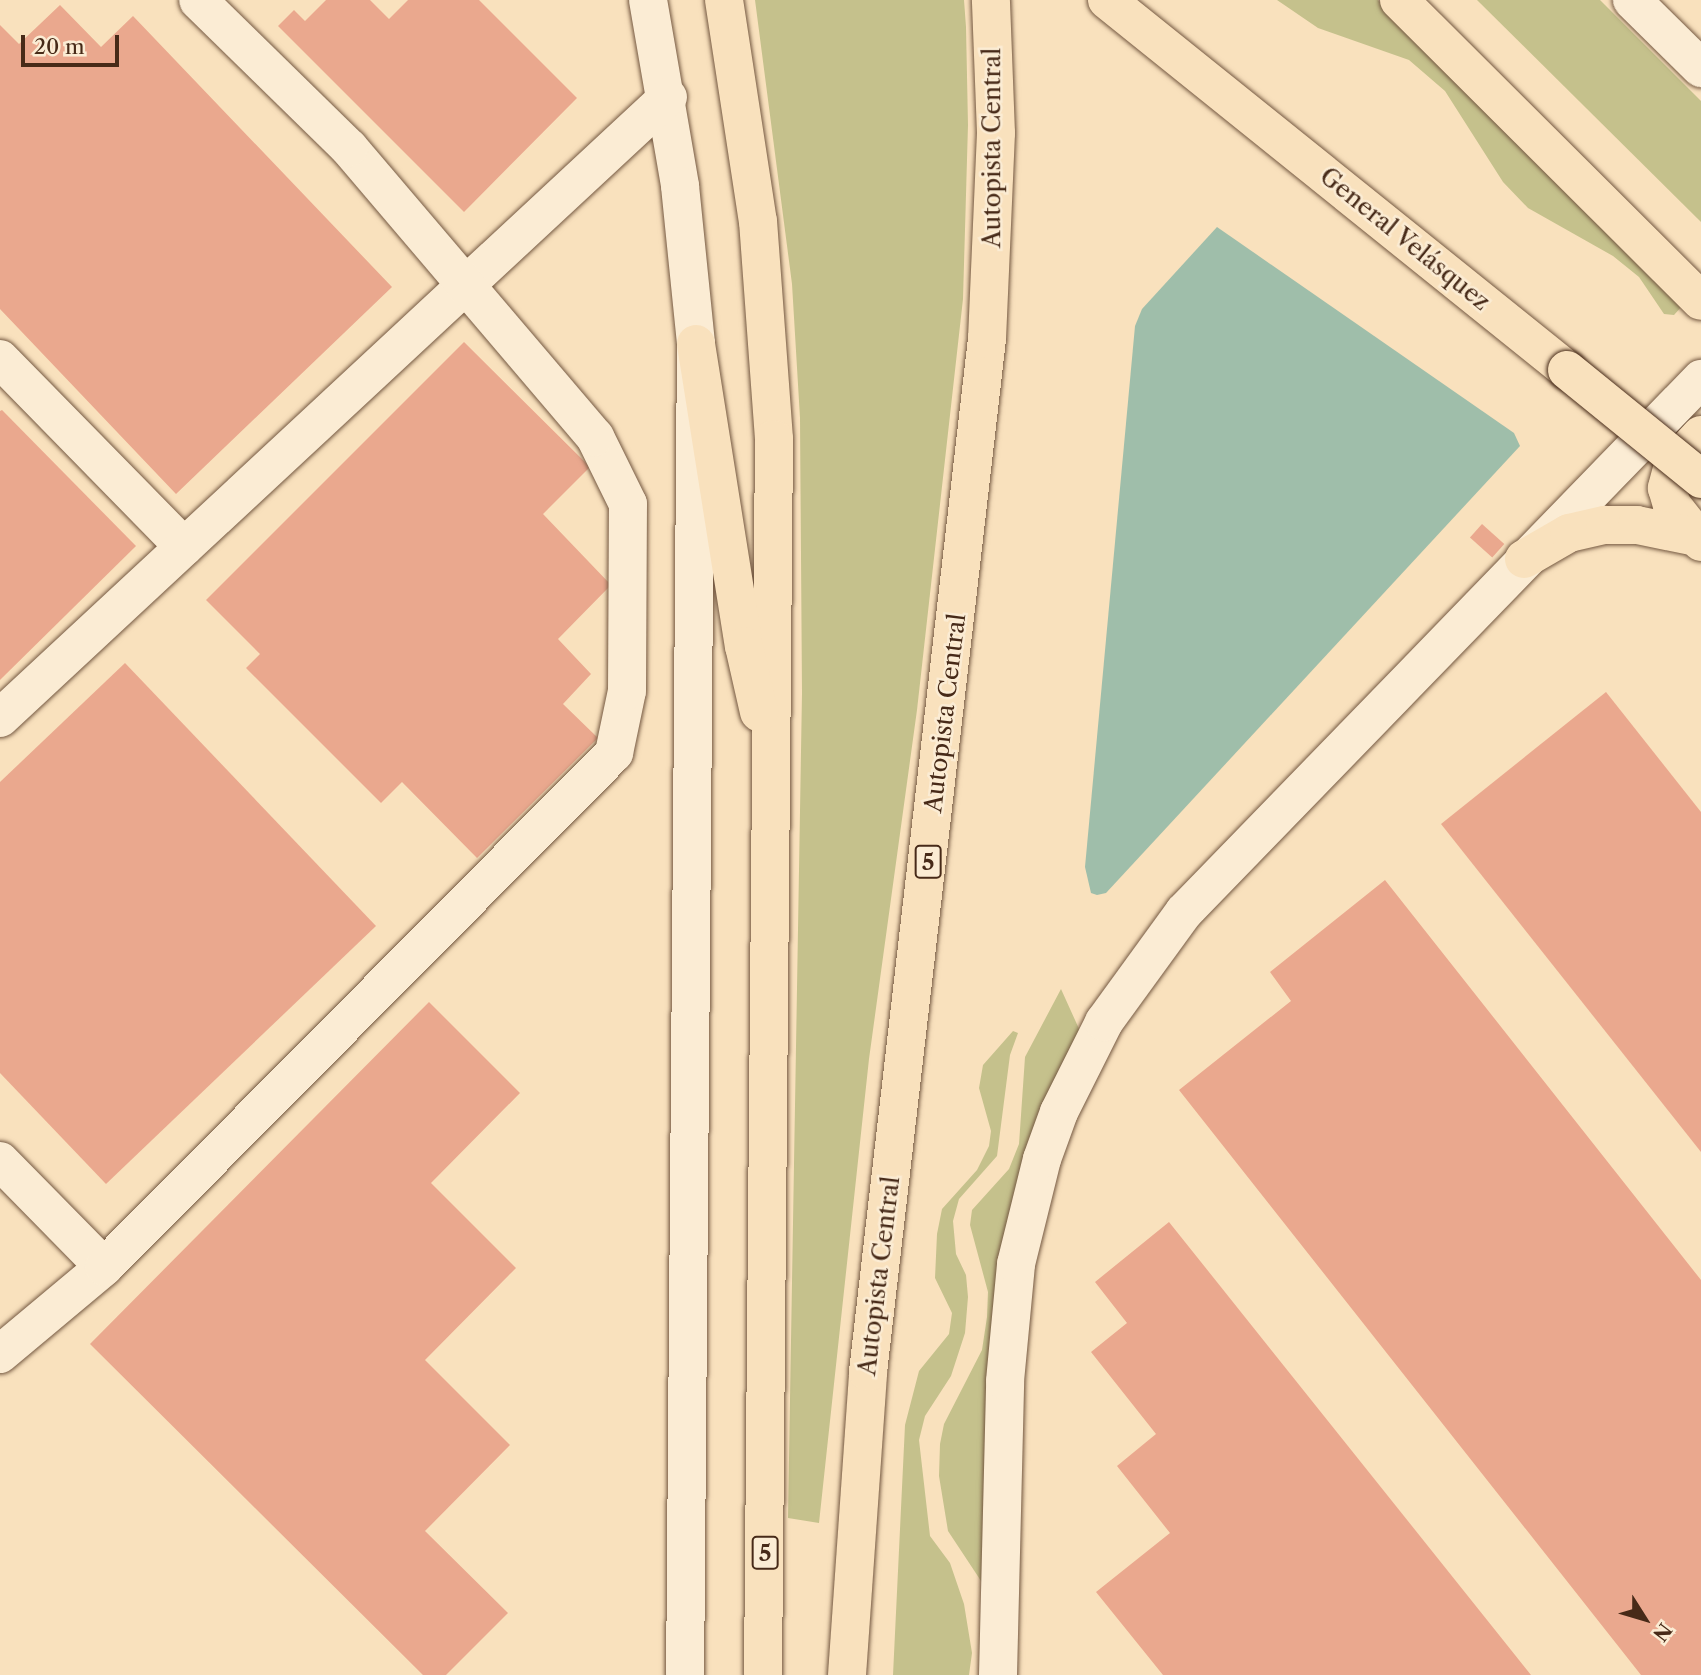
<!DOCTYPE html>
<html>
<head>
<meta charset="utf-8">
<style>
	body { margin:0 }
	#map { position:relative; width:1701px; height:1675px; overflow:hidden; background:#f9e1bd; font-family:"Libre Caslon Text",serif }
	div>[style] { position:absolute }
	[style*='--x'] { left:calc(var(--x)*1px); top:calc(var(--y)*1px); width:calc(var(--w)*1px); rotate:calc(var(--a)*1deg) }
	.green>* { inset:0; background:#c5c18c }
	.water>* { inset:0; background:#9fbeaa }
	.building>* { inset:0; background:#eaa88e; transform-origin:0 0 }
	.roads { filter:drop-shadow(0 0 2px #745841) drop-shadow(0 0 2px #745841) }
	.minor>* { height:38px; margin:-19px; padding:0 19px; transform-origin:19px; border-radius:19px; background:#fbecd4 }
	.highway>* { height:38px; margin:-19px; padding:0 19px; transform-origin:19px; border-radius:19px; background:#f9e1bd }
	.bridges { filter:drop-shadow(0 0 2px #472a18) drop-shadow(0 0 2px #472a18) }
	.highway-bridge>* { height:38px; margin:-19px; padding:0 19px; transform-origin:19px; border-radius:19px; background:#f9e1bd }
	span { translate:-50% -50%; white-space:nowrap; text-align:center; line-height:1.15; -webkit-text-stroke:5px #fbecd4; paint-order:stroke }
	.shield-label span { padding:2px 5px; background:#fbecd4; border:2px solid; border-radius:5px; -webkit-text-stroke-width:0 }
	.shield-label { font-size:23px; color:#472a18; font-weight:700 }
	.street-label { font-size:24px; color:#472a18 }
	.north { position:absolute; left:1610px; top:1584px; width:70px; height:70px; -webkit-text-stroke:5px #fbecd4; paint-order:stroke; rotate:127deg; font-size:19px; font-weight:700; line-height:28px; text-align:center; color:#472a18 }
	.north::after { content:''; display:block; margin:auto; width:24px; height:32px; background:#472a18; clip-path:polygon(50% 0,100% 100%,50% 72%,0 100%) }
	.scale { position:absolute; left:21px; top:35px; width:98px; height:32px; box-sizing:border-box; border:4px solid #472a18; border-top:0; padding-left:9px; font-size:21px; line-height:24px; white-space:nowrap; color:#472a18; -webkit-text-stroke:5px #fbecd4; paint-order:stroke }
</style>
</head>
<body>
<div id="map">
	<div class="green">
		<div style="clip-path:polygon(755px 0,964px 0,966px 27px,968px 125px,963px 299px,917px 710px,869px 1059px,819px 1523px,788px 1518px,802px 693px,800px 418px,792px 284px)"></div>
		<div style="clip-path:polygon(1277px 0,1378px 0,1683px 305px,1674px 315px,1664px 314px,1639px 277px,1613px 256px,1528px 208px,1503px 182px,1445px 91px,1409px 60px,1318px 28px)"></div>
		<div style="clip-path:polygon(1477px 0,1600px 0,1701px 101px,1701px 222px)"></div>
		<div style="clip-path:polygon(1061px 989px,1080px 1031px,1058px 1071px,985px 1587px,948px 1531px,939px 1476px,940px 1444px,944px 1424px,982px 1350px,987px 1317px,988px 1292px,970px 1225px,972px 1210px,1009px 1169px,1019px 1144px,1025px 1057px)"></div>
		<div style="clip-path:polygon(1013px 1031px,1018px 1033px,1010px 1055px,997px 1156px,959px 1199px,953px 1221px,956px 1254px,966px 1275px,968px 1297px,965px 1333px,951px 1376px,925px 1416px,919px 1440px,930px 1536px,950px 1563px,964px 1604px,972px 1653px,969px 1675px,893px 1675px,905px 1425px,919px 1371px,949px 1334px,952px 1313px,935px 1278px,937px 1234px,942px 1209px,977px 1170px,989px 1146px,991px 1131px,979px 1088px,983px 1065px)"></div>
	</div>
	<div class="water">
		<div style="clip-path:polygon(1217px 227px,1514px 433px,1520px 446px,1106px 893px,1097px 895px,1091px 893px,1085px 867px,1135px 326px,1142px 309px)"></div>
	</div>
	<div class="building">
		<div style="clip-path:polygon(326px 0,370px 0,389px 19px,408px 0,479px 0,577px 98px,464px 212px,278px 26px,294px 10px,305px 21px)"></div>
		<div style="clip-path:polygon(60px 5px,101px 47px,133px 16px,392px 287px,176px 494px,0 309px,0 25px,19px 44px)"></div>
		<div style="clip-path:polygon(464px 342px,590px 467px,543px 514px,611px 585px,558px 639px,591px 674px,563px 704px,598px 738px,477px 858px,402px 782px,381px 803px,246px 668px,260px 654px,206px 600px)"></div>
		<div style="clip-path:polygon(2px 410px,136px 546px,0 680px,0 411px)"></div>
		<div style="left:1482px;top:524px;width:30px;height:18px;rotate:42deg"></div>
		<div style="clip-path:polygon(125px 663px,376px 926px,106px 1184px,0 1073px,0 782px)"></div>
		<div style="clip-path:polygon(1606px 692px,1701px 812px,1701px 1152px,1441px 824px)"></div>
		<div style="clip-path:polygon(1385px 880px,1701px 1280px,1701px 1675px,1641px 1675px,1179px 1090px,1291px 1001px,1270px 972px)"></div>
		<div style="clip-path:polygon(429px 1002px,520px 1093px,431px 1183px,516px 1268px,425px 1360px,510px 1445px,425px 1531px,508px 1613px,446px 1675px,423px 1675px,90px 1344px)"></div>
		<div style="clip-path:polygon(1169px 1222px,1531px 1675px,1163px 1675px,1096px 1592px,1170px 1533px,1117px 1466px,1156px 1434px,1091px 1352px,1127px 1323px,1095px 1282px)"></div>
	</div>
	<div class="roads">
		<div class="minor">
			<div style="--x:648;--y:0;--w:189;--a:80.2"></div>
			<div style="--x:680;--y:186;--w:159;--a:84.2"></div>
			<div style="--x:696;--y:344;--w:1331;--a:90.47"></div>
			<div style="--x:1632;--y:0;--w:97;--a:44.6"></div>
			<div style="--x:0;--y:359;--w:263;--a:45.6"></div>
			<div style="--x:0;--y:718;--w:912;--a:-42.91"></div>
			<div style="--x:0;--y:1161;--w:148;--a:45.5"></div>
			<div style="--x:0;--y:1354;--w:136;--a:-39.9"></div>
			<div style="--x:104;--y:1267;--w:724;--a:-45.22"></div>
			<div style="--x:614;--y:753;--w:63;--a:-78.2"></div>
			<div style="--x:627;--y:691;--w:187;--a:-89.7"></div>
			<div style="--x:628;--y:504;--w:75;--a:-116.2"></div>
			<div style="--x:595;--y:437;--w:380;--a:-130.4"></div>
			<div style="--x:349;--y:148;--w:211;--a:-135.6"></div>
			<div style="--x:998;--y:1675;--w:294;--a:-88.6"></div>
			<div style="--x:1005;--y:1381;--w:118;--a:-84.6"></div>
			<div style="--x:1016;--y:1264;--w:108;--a:-76.1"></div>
			<div style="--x:1042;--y:1159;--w:50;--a:-70.1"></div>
			<div style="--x:1059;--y:1112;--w:101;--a:-63.4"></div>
			<div style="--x:1104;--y:1022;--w:136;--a:-54"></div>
			<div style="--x:1184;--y:912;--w:743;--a:-45.87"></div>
		</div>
		<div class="highway">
			<div style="--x:724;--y:0;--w:224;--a:81.3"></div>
			<div style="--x:758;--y:221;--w:219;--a:85.8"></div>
			<div style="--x:774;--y:439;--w:1236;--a:90.51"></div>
			<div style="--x:1107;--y:0;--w:590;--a:38.81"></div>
			<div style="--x:1399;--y:0;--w:426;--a:44.9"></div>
			<div style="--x:696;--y:344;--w:306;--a:81"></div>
			<div style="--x:744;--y:646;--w:68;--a:77.2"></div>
			<div style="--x:1701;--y:435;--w:41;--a:133"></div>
			<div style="--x:1673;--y:465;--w:24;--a:105"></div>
			<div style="--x:1667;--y:488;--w:18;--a:74"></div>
			<div style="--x:1672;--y:505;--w:47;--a:51.9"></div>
			<div style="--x:1524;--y:559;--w:52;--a:-30"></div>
			<div style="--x:1569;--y:533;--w:37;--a:-13"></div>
			<div style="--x:1605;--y:525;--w:32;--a:0"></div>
			<div style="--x:1637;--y:525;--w:60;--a:11.5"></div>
			<div style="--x:847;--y:1675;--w:304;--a:-86"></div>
			<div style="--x:868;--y:1372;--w:1040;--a:-83.43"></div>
			<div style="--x:987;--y:339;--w:206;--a:-87.5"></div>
			<div style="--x:996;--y:133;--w:133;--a:-92.2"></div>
		</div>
	</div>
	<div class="bridges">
		<div class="highway-bridge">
			<div style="--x:1567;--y:370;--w:173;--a:39.1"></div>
		</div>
	</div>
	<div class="shield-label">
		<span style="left:928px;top:862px">5</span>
		<span style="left:765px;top:1553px">5</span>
	</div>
	<div class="street-label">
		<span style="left:992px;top:148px;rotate:-90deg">Autopista Central</span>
		<span style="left:1405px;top:239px;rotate:39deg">General Velásquez</span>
		<span style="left:945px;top:713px;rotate:-83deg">Autopista Central</span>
		<span style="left:879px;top:1276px;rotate:-83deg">Autopista Central</span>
	</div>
	<div class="north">N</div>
	<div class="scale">20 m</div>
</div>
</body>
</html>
